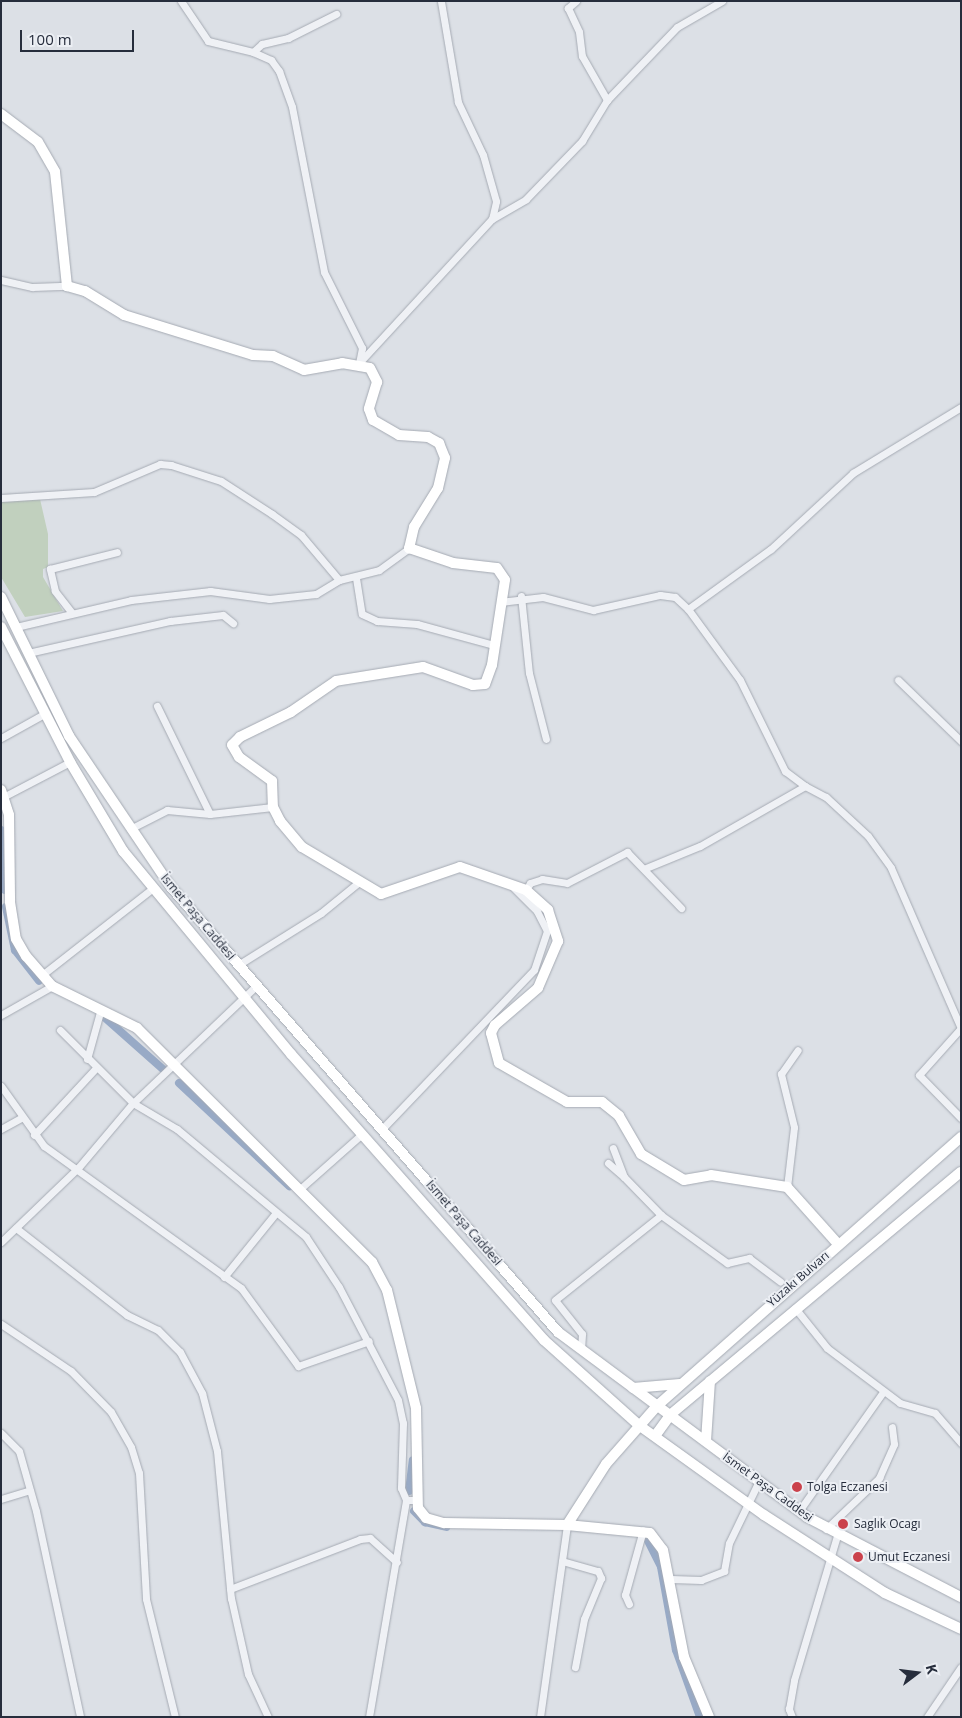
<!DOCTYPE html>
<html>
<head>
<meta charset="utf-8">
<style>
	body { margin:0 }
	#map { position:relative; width:962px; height:1718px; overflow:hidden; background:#dce0e6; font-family:"Open Sans",sans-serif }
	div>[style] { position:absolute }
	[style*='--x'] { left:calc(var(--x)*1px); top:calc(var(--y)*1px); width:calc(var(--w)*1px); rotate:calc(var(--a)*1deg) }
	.green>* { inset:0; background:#c1d0be }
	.canal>* { height:8px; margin:-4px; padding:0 4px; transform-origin:4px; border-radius:4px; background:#98aac6 }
	.roads { filter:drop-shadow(0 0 1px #a5aab3) drop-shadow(0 0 1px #a5aab3) }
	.street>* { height:7px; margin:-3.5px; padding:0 3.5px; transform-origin:3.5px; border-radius:3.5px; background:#eff1f5 }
	.secondary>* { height:10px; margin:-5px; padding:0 5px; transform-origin:5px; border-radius:5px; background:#fff }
	.dots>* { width:14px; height:14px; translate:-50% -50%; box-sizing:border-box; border:2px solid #eceff4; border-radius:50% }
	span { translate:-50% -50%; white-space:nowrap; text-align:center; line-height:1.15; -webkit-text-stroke:4px #eceff4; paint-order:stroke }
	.street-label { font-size:12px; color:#262d3c }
	.poi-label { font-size:12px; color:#262d3c }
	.left { translate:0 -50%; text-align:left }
	.frame { position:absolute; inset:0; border:2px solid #262d3c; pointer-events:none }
	.north { position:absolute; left:892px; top:1648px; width:50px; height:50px; -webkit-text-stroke:4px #eceff4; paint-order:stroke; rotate:75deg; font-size:14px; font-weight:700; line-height:20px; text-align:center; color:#262d3c }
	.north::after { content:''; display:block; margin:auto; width:18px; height:22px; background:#262d3c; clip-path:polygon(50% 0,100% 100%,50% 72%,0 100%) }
	.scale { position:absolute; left:20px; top:30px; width:114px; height:22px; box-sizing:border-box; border:2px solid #262d3c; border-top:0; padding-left:6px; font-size:15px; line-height:18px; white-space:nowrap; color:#262d3c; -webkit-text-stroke:4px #eceff4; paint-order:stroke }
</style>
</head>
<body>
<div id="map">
	<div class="green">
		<div style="clip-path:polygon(40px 499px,48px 534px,48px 567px,43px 569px,43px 577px,63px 611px,25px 617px,1px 577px,1px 502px)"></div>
	</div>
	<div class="canal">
		<div style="--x:1;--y:830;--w:60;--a:86.2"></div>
		<div style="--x:6;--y:907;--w:44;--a:78.2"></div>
		<div style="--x:15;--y:950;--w:39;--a:52"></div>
		<div style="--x:103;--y:1016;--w:81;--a:41.5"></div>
		<div style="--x:179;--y:1083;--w:151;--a:43.1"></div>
		<div style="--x:409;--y:1491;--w:31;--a:-83"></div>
		<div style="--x:414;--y:1511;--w:16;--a:45"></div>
		<div style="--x:425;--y:1522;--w:22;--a:13"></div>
		<div style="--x:648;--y:1541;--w:29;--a:63"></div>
		<div style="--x:661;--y:1567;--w:84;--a:79.8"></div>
		<div style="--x:676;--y:1650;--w:71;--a:70.3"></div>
	</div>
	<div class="roads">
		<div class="street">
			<div style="--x:181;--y:1;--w:48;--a:56"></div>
			<div style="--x:208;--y:41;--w:46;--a:13.7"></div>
			<div style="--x:253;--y:52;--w:20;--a:24"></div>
			<div style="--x:271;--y:60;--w:14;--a:54"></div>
			<div style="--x:279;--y:71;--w:38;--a:70"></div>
			<div style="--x:292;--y:107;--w:168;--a:79"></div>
			<div style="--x:324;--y:272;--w:85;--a:63.4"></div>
			<div style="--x:362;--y:348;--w:15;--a:101"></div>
			<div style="--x:576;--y:1;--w:11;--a:139"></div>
			<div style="--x:568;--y:8;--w:26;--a:65"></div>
			<div style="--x:579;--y:32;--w:24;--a:83"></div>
			<div style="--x:582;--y:56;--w:51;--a:60.4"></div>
			<div style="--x:253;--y:52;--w:12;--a:-42"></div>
			<div style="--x:262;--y:44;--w:27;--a:-13"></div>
			<div style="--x:288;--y:38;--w:54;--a:-26.6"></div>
			<div style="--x:492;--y:219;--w:39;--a:-30"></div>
			<div style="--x:526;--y:199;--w:81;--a:-46"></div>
			<div style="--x:582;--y:141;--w:48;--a:-58.6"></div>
			<div style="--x:607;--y:100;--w:101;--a:-46.2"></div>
			<div style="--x:677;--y:27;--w:52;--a:-30"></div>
			<div style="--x:1;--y:280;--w:32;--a:13"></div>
			<div style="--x:32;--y:287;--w:35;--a:-2"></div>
			<div style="--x:359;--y:363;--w:196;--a:-47.3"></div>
			<div style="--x:492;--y:219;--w:18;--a:-77"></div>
			<div style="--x:496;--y:201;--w:48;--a:-105.8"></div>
			<div style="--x:483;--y:155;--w:59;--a:-115.3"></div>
			<div style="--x:458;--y:102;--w:102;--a:-99.6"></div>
			<div style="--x:1;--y:498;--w:93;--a:-3.7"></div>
			<div style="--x:94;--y:492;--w:72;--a:-23"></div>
			<div style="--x:160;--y:464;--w:11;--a:5"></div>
			<div style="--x:171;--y:465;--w:52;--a:17.7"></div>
			<div style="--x:221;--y:481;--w:61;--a:32.9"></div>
			<div style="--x:272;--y:514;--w:36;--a:36"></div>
			<div style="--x:301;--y:535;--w:59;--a:49.8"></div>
			<div style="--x:356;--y:578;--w:36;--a:81"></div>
			<div style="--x:362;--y:614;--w:17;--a:25"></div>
			<div style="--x:377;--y:621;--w:40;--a:4.3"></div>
			<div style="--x:417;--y:624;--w:80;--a:15.3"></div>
			<div style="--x:521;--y:596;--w:77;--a:84.1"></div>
			<div style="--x:529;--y:673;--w:68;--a:75.6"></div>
			<div style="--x:500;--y:602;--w:43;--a:-6.6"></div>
			<div style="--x:543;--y:597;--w:52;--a:14.6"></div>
			<div style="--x:593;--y:610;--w:69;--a:-12.6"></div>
			<div style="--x:660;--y:595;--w:15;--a:8"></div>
			<div style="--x:675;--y:597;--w:18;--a:43"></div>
			<div style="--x:688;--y:609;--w:102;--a:-35.9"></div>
			<div style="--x:771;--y:549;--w:112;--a:-42.8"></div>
			<div style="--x:853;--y:473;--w:127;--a:-31.4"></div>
			<div style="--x:688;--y:609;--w:88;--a:53.8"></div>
			<div style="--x:740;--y:680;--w:102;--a:63.7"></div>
			<div style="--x:785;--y:771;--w:25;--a:37"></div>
			<div style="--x:72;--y:613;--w:28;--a:-128"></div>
			<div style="--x:55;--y:591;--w:23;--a:-103"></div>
			<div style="--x:50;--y:569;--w:69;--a:-14.2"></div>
			<div style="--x:16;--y:627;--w:118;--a:-13.2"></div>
			<div style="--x:131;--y:600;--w:80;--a:-6.5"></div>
			<div style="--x:210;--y:591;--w:60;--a:7.7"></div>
			<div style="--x:269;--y:599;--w:47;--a:-6.1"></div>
			<div style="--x:316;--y:594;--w:27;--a:-31"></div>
			<div style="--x:339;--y:580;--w:41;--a:-14"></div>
			<div style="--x:379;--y:570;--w:37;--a:-36"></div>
			<div style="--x:28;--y:653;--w:146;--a:-12.7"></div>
			<div style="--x:170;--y:621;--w:53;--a:-6.5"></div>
			<div style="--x:223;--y:615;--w:13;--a:39"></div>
			<div style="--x:898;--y:680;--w:88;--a:44.1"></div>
			<div style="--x:157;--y:706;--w:120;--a:63.9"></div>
			<div style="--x:1;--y:738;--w:49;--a:-29.2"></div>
			<div style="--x:5;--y:796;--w:73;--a:-27.6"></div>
			<div style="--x:130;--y:829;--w:42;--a:-27.2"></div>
			<div style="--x:167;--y:810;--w:43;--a:5.3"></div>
			<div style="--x:210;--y:814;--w:63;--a:-6.3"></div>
			<div style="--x:646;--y:868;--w:58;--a:-22.2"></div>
			<div style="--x:700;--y:846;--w:121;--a:-29.7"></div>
			<div style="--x:805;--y:786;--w:24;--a:28"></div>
			<div style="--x:826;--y:797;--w:57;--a:42.9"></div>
			<div style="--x:868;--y:836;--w:39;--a:54"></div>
			<div style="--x:891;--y:868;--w:175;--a:66.4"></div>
			<div style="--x:526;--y:890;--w:8;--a:-60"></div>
			<div style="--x:530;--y:883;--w:13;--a:-18"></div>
			<div style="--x:542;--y:879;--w:25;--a:9"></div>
			<div style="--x:567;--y:883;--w:68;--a:-27.3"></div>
			<div style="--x:627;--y:852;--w:78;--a:46"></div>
			<div style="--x:238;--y:965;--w:98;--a:-32.1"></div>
			<div style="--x:321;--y:913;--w:49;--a:-39.2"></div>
			<div style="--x:42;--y:975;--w:141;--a:-38.1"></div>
			<div style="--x:1;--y:1015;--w:59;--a:-29.6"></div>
			<div style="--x:961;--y:1028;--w:63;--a:131.8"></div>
			<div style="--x:919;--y:1075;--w:60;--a:45.7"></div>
			<div style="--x:60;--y:1030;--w:103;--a:45"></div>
			<div style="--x:133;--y:1103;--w:51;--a:30.6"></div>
			<div style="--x:177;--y:1129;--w:168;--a:39.9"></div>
			<div style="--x:306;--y:1237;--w:60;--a:56.6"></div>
			<div style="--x:339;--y:1287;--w:127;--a:62.4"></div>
			<div style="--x:398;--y:1400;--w:24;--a:78"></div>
			<div style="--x:403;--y:1423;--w:65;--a:91.8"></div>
			<div style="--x:401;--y:1488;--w:13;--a:67"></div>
			<div style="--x:406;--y:1500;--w:9;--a:0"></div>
			<div style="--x:87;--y:1059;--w:49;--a:-74.5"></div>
			<div style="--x:1;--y:1086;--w:74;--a:54.4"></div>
			<div style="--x:44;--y:1146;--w:243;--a:35.8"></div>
			<div style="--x:241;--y:1288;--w:97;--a:53.8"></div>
			<div style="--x:298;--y:1366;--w:75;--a:-19.4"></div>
			<div style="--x:1;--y:1129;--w:23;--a:-29"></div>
			<div style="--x:382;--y:1129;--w:220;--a:-46.3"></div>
			<div style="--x:534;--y:970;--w:41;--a:-71.6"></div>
			<div style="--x:547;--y:931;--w:22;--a:-117"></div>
			<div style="--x:537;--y:911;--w:33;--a:-135"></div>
			<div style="--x:34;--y:1135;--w:91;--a:-47.2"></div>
			<div style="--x:608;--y:1163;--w:21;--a:41"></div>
			<div style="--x:787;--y:1187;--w:60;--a:-83.3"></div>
			<div style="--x:794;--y:1127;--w:55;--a:-103.8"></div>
			<div style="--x:781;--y:1074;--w:29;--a:-55"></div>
			<div style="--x:300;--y:1189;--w:83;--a:-41.6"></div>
			<div style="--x:661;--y:1215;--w:82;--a:36"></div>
			<div style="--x:727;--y:1263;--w:23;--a:-13"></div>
			<div style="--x:749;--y:1258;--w:39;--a:37"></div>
			<div style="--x:16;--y:1228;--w:141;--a:38.1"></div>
			<div style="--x:127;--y:1315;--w:34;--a:26"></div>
			<div style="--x:158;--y:1330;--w:31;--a:45"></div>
			<div style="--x:180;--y:1352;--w:47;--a:61.8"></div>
			<div style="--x:202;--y:1393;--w:60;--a:75.5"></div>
			<div style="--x:217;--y:1451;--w:148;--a:84.6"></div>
			<div style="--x:231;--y:1598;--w:78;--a:77.4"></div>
			<div style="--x:248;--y:1674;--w:47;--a:65.1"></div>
			<div style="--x:1;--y:1242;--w:107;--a:-43.9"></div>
			<div style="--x:78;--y:1168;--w:85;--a:-49.8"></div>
			<div style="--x:133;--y:1103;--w:170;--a:-43.6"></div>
			<div style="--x:224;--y:1277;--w:81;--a:-51"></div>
			<div style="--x:795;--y:1308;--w:51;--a:51.3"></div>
			<div style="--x:827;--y:1348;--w:91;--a:37"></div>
			<div style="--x:900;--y:1403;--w:36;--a:16"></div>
			<div style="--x:935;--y:1413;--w:40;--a:49"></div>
			<div style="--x:1;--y:1324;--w:84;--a:33.9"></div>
			<div style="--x:71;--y:1371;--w:57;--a:45.7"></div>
			<div style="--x:111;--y:1412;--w:40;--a:60.3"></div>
			<div style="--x:131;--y:1447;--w:27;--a:73"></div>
			<div style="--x:139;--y:1473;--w:126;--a:86.8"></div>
			<div style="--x:146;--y:1599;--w:122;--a:76.2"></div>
			<div style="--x:581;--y:1349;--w:15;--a:-86"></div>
			<div style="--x:582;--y:1334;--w:43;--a:-128.5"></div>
			<div style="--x:555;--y:1300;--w:136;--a:-38.7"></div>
			<div style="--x:661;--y:1215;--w:53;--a:-134.2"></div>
			<div style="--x:624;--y:1177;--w:31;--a:-111"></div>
			<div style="--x:1;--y:1433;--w:25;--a:45"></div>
			<div style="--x:19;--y:1451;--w:62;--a:74.2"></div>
			<div style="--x:36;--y:1511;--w:211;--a:77.9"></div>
			<div style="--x:1;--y:1499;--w:30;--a:-17"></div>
			<div style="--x:799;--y:1511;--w:146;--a:-54.8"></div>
			<div style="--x:826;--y:1529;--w:74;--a:-43.9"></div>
			<div style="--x:879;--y:1478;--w:37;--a:-66"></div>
			<div style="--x:894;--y:1444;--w:17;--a:-97"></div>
			<div style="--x:562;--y:1561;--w:37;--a:16"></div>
			<div style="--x:598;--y:1571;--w:8;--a:67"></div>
			<div style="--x:601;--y:1578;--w:44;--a:112.5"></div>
			<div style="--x:584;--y:1619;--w:49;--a:100.6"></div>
			<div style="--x:671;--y:1579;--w:30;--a:2"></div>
			<div style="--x:701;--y:1580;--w:25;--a:-21"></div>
			<div style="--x:724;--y:1571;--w:28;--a:-80"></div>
			<div style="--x:729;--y:1543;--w:69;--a:-64.2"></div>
			<div style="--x:230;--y:1589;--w:139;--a:-21"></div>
			<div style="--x:360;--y:1539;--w:10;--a:-6"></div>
			<div style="--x:370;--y:1538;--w:36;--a:42"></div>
			<div style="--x:629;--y:1604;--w:10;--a:-114"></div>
			<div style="--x:625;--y:1595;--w:67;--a:-74.5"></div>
			<div style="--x:369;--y:1717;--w:220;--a:-80.3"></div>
			<div style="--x:540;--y:1717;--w:194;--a:-82"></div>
			<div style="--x:792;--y:1717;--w:9;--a:-111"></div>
			<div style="--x:789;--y:1709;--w:29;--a:-80"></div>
			<div style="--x:794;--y:1680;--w:150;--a:-73.4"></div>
			<div style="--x:927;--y:1717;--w:60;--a:-55.8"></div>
		</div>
		<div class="secondary">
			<div style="--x:1;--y:114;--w:46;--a:37.1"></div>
			<div style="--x:38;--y:142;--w:34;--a:60"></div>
			<div style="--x:55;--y:172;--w:115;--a:84"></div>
			<div style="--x:67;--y:286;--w:19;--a:16"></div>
			<div style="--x:85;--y:291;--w:46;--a:31.6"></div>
			<div style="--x:124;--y:315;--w:135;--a:17.2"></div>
			<div style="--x:253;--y:355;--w:20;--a:3"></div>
			<div style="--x:273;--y:356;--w:34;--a:24"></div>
			<div style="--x:304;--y:370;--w:39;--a:-10"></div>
			<div style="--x:342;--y:363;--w:28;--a:10"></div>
			<div style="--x:370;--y:368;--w:16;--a:63"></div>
			<div style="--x:377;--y:382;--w:28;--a:107"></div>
			<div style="--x:369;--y:409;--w:12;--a:70"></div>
			<div style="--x:373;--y:420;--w:30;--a:30"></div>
			<div style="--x:399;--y:435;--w:29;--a:4"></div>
			<div style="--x:428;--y:437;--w:13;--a:29"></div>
			<div style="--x:439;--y:443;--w:16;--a:68"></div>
			<div style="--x:445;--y:458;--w:31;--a:103"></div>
			<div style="--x:438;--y:488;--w:46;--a:121.6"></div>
			<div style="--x:414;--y:527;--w:22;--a:103"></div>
			<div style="--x:409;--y:548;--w:46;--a:18.8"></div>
			<div style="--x:453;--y:563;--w:44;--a:6.5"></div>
			<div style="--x:497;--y:568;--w:14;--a:56"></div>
			<div style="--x:505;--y:580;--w:86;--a:98.7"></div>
			<div style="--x:492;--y:665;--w:20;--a:110"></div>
			<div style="--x:485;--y:684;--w:12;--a:175"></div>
			<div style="--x:473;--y:685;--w:53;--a:-160.2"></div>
			<div style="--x:423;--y:667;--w:88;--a:170.9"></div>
			<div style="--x:336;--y:681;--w:55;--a:145.4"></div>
			<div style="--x:291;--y:712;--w:57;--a:153.9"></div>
			<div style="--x:240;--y:737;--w:11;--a:135"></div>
			<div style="--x:232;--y:745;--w:14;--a:60"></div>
			<div style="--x:239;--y:757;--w:41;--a:36"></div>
			<div style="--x:272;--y:781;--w:26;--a:88"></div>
			<div style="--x:273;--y:807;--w:16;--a:63"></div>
			<div style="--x:280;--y:821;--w:34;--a:50"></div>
			<div style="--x:302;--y:847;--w:92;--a:30.7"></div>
			<div style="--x:381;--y:894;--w:83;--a:-18.9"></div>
			<div style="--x:460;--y:867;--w:70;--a:19.2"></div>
			<div style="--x:526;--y:890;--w:30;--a:42"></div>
			<div style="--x:548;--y:910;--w:33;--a:72"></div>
			<div style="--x:558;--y:941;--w:51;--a:113.1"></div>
			<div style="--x:538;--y:988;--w:57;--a:139.3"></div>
			<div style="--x:495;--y:1025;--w:9;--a:117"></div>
			<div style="--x:491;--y:1033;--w:31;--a:75"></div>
			<div style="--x:499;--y:1063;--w:78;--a:29.8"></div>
			<div style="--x:567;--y:1102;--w:35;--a:0"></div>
			<div style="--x:602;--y:1102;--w:22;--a:39"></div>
			<div style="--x:619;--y:1116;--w:44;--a:59.9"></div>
			<div style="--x:641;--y:1154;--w:50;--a:31.2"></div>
			<div style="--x:684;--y:1180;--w:27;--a:-10"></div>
			<div style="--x:711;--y:1175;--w:77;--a:9"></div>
			<div style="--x:787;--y:1187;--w:76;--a:48.2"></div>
			<div style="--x:1;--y:597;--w:155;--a:63.9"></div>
			<div style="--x:69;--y:736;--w:182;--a:56"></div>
			<div style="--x:171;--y:887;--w:590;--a:48.99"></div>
			<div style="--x:558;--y:1332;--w:310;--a:36.6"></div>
			<div style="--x:807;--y:1517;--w:174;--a:27.5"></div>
			<div style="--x:1;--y:627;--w:152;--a:62.9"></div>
			<div style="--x:70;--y:762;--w:104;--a:59.2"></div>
			<div style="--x:123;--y:851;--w:264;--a:50.4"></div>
			<div style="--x:291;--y:1054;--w:382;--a:48.5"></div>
			<div style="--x:544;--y:1340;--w:129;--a:41.9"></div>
			<div style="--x:640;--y:1426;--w:153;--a:35.7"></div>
			<div style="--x:764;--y:1515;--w:144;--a:32.8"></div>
			<div style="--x:885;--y:1593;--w:84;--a:25.3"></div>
			<div style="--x:1;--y:790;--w:26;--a:72"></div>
			<div style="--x:9;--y:815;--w:87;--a:89.3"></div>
			<div style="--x:10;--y:902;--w:37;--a:81"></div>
			<div style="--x:16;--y:939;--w:20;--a:60"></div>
			<div style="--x:26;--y:956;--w:40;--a:49"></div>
			<div style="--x:52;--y:986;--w:95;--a:26.3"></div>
			<div style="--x:137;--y:1028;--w:332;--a:44.9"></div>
			<div style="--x:372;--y:1262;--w:32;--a:62"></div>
			<div style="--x:387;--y:1290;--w:122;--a:76.2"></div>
			<div style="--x:416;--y:1408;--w:100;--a:88.9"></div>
			<div style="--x:418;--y:1508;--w:13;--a:51"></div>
			<div style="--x:426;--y:1518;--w:19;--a:16"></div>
			<div style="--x:444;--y:1523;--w:123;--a:0.9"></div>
			<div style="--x:567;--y:1525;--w:83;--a:5.5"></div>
			<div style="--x:650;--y:1533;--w:21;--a:53"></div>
			<div style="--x:663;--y:1550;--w:109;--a:78.9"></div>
			<div style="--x:684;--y:1657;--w:65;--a:67.4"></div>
			<div style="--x:633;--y:1388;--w:47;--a:-4.9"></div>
			<div style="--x:655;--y:1436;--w:26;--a:-54"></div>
			<div style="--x:670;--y:1415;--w:379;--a:-39.9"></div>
			<div style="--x:706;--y:1441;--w:60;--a:-86.2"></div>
			<div style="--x:567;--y:1525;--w:72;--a:-57.4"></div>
			<div style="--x:606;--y:1464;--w:77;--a:-48.7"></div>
			<div style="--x:657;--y:1406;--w:406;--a:-41.5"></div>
		</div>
	</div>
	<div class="dots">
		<div style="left:797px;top:1487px;background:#cb424c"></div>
		<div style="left:843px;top:1524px;background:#cb424c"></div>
		<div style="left:858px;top:1557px;background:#cb424c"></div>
	</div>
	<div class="street-label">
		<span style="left:198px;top:917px;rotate:50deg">İsmet Paşa Caddesi</span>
		<span style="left:464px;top:1223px;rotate:49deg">İsmet Paşa Caddesi</span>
		<span style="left:798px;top:1279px;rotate:-41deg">Yüzakı Bulvarı</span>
		<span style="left:768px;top:1487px;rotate:36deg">İsmet Paşa Caddesi</span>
	</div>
	<div class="poi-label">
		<span class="left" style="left:807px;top:1487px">Tolga Eczanesi</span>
		<span class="left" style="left:854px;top:1524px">Saglık Ocagı</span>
		<span class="left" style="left:868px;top:1557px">Umut Eczanesi</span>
	</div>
	<div class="frame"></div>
	<div class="north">K</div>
	<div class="scale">100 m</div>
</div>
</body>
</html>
